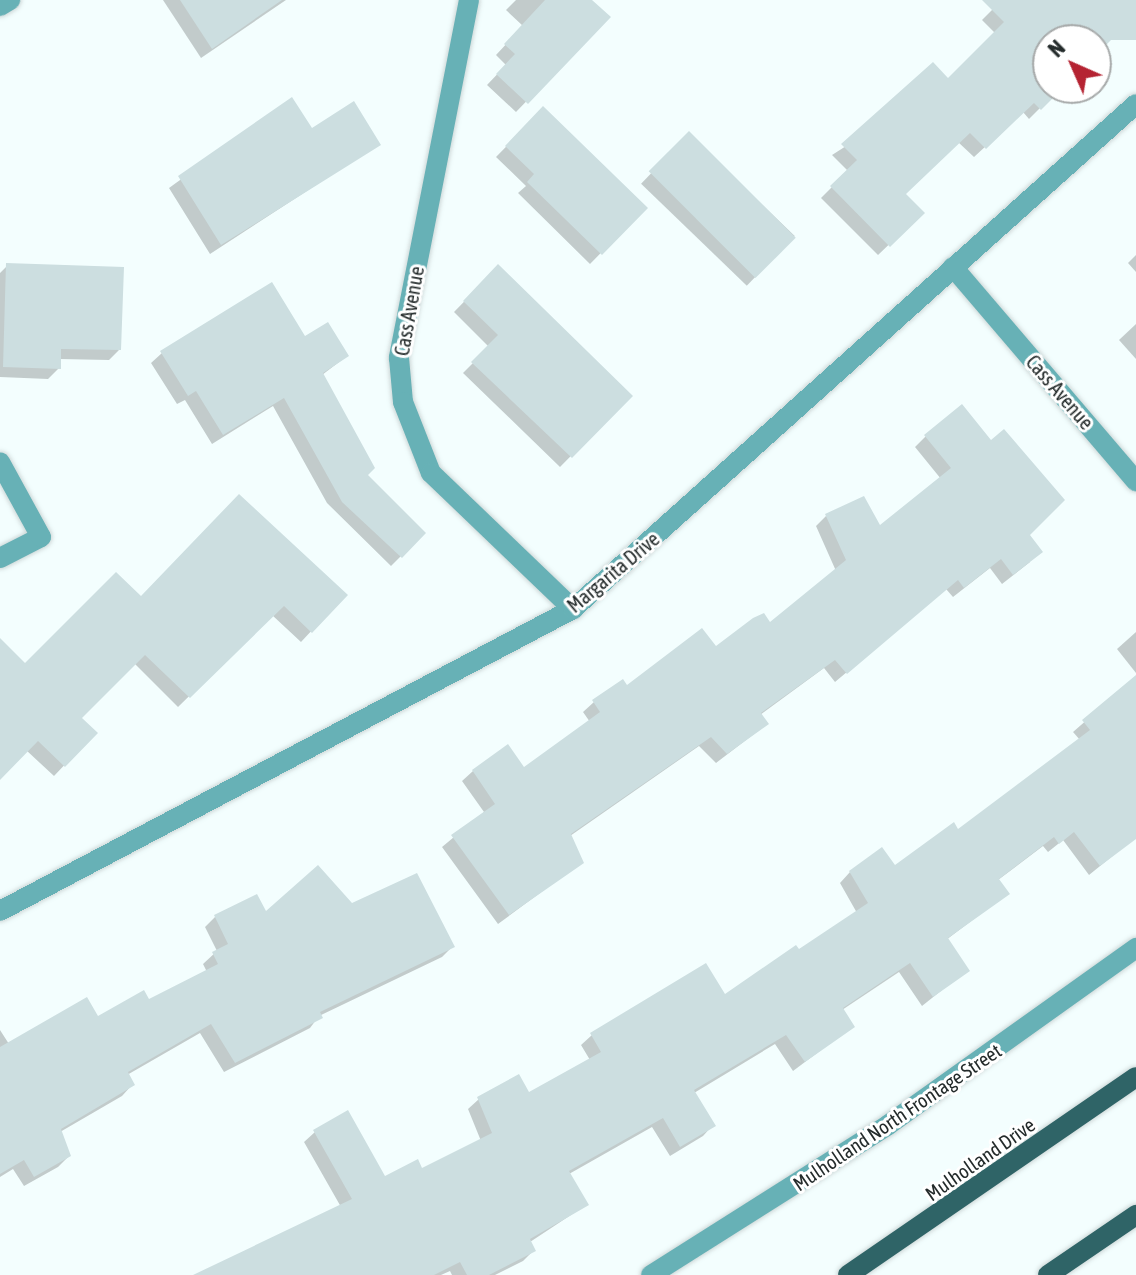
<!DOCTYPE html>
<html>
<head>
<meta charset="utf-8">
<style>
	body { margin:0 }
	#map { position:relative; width:1136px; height:1275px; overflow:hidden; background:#f3fefe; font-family:"Asap Condensed",sans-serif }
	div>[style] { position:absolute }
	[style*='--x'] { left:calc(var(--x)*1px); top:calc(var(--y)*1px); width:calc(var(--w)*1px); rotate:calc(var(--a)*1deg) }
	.shadow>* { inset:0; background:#0003; transform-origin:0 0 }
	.building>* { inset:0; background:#ccdee0; transform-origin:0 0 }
	.roads { filter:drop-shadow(0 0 2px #ced8d8) drop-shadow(0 0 2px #ced8d8) }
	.minor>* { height:20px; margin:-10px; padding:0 10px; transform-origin:10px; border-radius:10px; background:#67b1b6 }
	.major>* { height:20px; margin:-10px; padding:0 10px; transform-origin:10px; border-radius:10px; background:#2f6467 }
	span { translate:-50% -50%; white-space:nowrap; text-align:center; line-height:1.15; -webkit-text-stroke:6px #fff; paint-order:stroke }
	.street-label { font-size:20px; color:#242b2b }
	.north { position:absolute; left:1032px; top:24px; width:80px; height:80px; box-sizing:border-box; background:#fff; border:2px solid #a7aaaa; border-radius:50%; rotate:315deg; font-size:22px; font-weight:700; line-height:32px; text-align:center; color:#242b2b }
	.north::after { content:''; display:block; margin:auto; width:28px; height:36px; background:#b52332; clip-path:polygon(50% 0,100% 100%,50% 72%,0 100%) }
</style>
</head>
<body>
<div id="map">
	<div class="shadow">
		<div style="clip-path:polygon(163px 0,286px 0,201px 58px)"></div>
		<div style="clip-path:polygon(516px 0,589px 0,608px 17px,516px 112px,487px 85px,506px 65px,496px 55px,523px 26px,506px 10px)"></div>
		<div style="clip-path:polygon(1002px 0,1136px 0,1136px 11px,1096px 51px,1096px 40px,1048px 40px,1048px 88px,1060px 88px,1029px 119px,1023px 112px,974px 157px,958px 142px,904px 194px,922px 213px,878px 255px,821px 198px,848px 171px,832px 155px,948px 81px,995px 33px,982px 20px)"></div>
		<div style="clip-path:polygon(292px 99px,312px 131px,379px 144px,210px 254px,169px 188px)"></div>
		<div style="clip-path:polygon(543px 109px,645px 208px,590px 264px,518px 193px,526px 186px,496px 157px)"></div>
		<div style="left:689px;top:134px;width:147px;height:69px;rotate:44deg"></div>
		<div style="clip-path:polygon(1136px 255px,1136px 272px,1128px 263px)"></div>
		<div style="clip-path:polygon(7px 266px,119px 350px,109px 360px,59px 359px,59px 368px,48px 379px,0 377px,0 273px)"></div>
		<div style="clip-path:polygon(498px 267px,630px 396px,560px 467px,463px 373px,489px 347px,454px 312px)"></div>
		<div style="clip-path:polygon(1136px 324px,1136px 359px,1119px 340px)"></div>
		<div style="clip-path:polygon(305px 338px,347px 356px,322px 375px,366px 475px,424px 533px,391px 566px,327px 503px,273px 406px,212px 444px,185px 400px,177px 404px,151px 363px,162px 353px)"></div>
		<div style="clip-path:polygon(926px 436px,1027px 535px,1030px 562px,1002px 584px,990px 568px,953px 597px,946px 589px,835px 682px,824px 668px,760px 715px,767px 724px,716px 763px,699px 746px,570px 836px,582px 862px,498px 924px,442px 847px,484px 812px,462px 781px,473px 771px,524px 769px,590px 722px,583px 712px,594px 702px,770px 625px,836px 571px,816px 526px,826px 516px,879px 528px,941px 479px,915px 447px)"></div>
		<div style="clip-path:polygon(345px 595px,301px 642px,272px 615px,178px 707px,134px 663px,79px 718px,95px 733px,54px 776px,26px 750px,0 775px,0 641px,25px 666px,140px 599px)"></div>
		<div style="clip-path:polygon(1136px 632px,1136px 673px,1117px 649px)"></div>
		<div style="clip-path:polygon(1136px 677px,1136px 837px,1089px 875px,1063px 840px,1048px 852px,1043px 846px,998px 880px,1007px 894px,946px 940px,967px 970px,922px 1006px,899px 972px,842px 1010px,853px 1026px,793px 1071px,775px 1044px,694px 1093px,713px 1125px,703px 1136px,670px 1156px,652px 1127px,569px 1174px,586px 1205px,530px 1242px,534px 1250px,523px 1261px,495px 1275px,452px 1275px,450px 1271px,441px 1275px,219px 1275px,341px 1207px,304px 1142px,315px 1132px,384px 1178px,422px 1171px,481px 1141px,468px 1109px,479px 1099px,528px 1095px,590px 1060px,581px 1045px,592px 1035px,724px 997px,857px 913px,840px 883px,850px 872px,894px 868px,958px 832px,1080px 740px,1073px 732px)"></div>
		<div style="clip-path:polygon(352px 906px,452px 947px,442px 957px,319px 1016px,310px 1028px,224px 1072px,200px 1033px,127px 1075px,132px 1085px,122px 1096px,60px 1132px,69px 1156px,58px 1167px,24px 1186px,13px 1169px,0 1177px,0 1030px,9px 1044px,148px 1002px,207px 972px,203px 964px,217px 951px,205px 927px,215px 917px)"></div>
	</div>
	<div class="building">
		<div style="clip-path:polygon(180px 0,282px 0,212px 49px)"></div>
		<div style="clip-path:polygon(545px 0,592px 0,611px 17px,528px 104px,496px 74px,515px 54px,504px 44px)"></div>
		<div style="clip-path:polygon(982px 0,1136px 0,1136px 40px,1111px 40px,1096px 55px,1096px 40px,1048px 40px,1048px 88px,1063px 88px,1041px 110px,1034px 103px,986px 149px,970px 133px,906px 194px,925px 213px,890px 247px,830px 186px,857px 160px,841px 144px,933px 62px,948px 78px,1004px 22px)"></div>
		<div style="clip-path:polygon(292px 97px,312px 128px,354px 101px,381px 145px,221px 245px,178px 176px)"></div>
		<div style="clip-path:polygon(543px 106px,648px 208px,602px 255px,527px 182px,534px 174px,505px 146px)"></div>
		<div style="left:689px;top:131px;width:151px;height:57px;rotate:45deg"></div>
		<div style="clip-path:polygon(6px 263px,124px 267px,121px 350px,61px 349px,61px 369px,3px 367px)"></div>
		<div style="clip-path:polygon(498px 264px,633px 396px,572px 458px,471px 362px,498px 335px,463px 301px)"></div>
		<div style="clip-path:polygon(272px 282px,305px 336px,328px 322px,349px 356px,323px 373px,375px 468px,368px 475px,426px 533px,402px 558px,342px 502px,284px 398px,223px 435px,196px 391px,188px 396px,160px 351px)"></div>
		<div style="clip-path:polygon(962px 404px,991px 440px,1004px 429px,1065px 500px,1030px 535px,1043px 552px,1013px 575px,1001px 559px,964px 588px,958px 580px,847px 674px,835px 660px,761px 713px,769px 724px,727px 754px,711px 737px,571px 834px,584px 863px,509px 915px,451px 835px,495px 804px,472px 770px,508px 744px,524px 767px,600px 712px,592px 700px,623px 679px,627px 685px,702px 628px,716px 646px,753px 618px,764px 613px,770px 622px,846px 560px,825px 514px,864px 496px,880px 525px,951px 468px,924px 435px)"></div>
		<div style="clip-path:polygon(239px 494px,348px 595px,312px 633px,284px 606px,190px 698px,145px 655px,82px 718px,98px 733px,65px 767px,38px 741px,0 780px,0 638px,25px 663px,116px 572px,141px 596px)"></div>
		<div style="clip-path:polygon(1136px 675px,1136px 839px,1100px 866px,1074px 832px,1059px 844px,1054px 837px,999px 879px,1010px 894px,948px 938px,970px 971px,933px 997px,910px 963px,843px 1008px,855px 1027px,805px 1062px,786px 1035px,694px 1090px,716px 1126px,680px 1147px,663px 1118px,569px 1171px,589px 1205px,530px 1239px,536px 1251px,489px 1275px,467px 1275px,460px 1262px,434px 1275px,193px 1275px,352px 1199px,313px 1130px,348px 1110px,385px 1176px,418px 1159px,422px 1168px,492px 1133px,477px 1097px,519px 1074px,529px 1092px,601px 1052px,590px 1033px,706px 963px,725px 994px,796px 945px,799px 949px,868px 903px,849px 871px,882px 847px,895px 865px,954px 822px,958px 829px,1090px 730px,1082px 720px)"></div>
		<div style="clip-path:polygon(318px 865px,352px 903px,417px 873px,455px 947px,320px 1012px,323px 1018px,235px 1063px,211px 1024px,128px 1072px,135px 1085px,61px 1129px,71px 1156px,34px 1177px,24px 1160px,0 1174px,0 1047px,87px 997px,98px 1016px,144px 990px,149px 999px,218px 964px,212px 952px,228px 944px,214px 915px,257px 894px,266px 911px)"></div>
	</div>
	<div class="roads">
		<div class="minor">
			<div style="--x:469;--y:0;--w:365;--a:101.1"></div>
			<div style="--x:399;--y:358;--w:44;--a:84.8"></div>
			<div style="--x:403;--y:402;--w:76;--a:68.5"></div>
			<div style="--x:431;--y:473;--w:197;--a:43.8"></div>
			<div style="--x:0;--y:6;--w:12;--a:-31"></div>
			<div style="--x:953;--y:267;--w:282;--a:49.5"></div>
			<div style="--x:0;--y:558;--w:46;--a:-27.1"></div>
			<div style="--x:41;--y:537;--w:85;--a:-118.7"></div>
			<div style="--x:0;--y:911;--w:648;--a:-27.79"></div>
			<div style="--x:573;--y:609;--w:756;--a:-41.89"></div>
			<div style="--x:651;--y:1275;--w:280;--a:-32.3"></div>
			<div style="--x:888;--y:1125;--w:305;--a:-35.5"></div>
		</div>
		<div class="major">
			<div style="--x:848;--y:1275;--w:349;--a:-34.5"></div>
			<div style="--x:1048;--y:1275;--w:107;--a:-34.3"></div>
		</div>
	</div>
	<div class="street-label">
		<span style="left:409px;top:311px;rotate:-80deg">Cass Avenue</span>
		<span style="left:1060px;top:392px;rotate:49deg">Cass Avenue</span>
		<span style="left:613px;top:572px;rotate:-40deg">Margarita Drive</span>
		<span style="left:897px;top:1117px;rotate:-34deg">Mulholland North Frontage Street</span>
		<span style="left:980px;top:1159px;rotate:-35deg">Mulholland Drive</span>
	</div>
	<div class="north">N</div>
</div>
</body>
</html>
